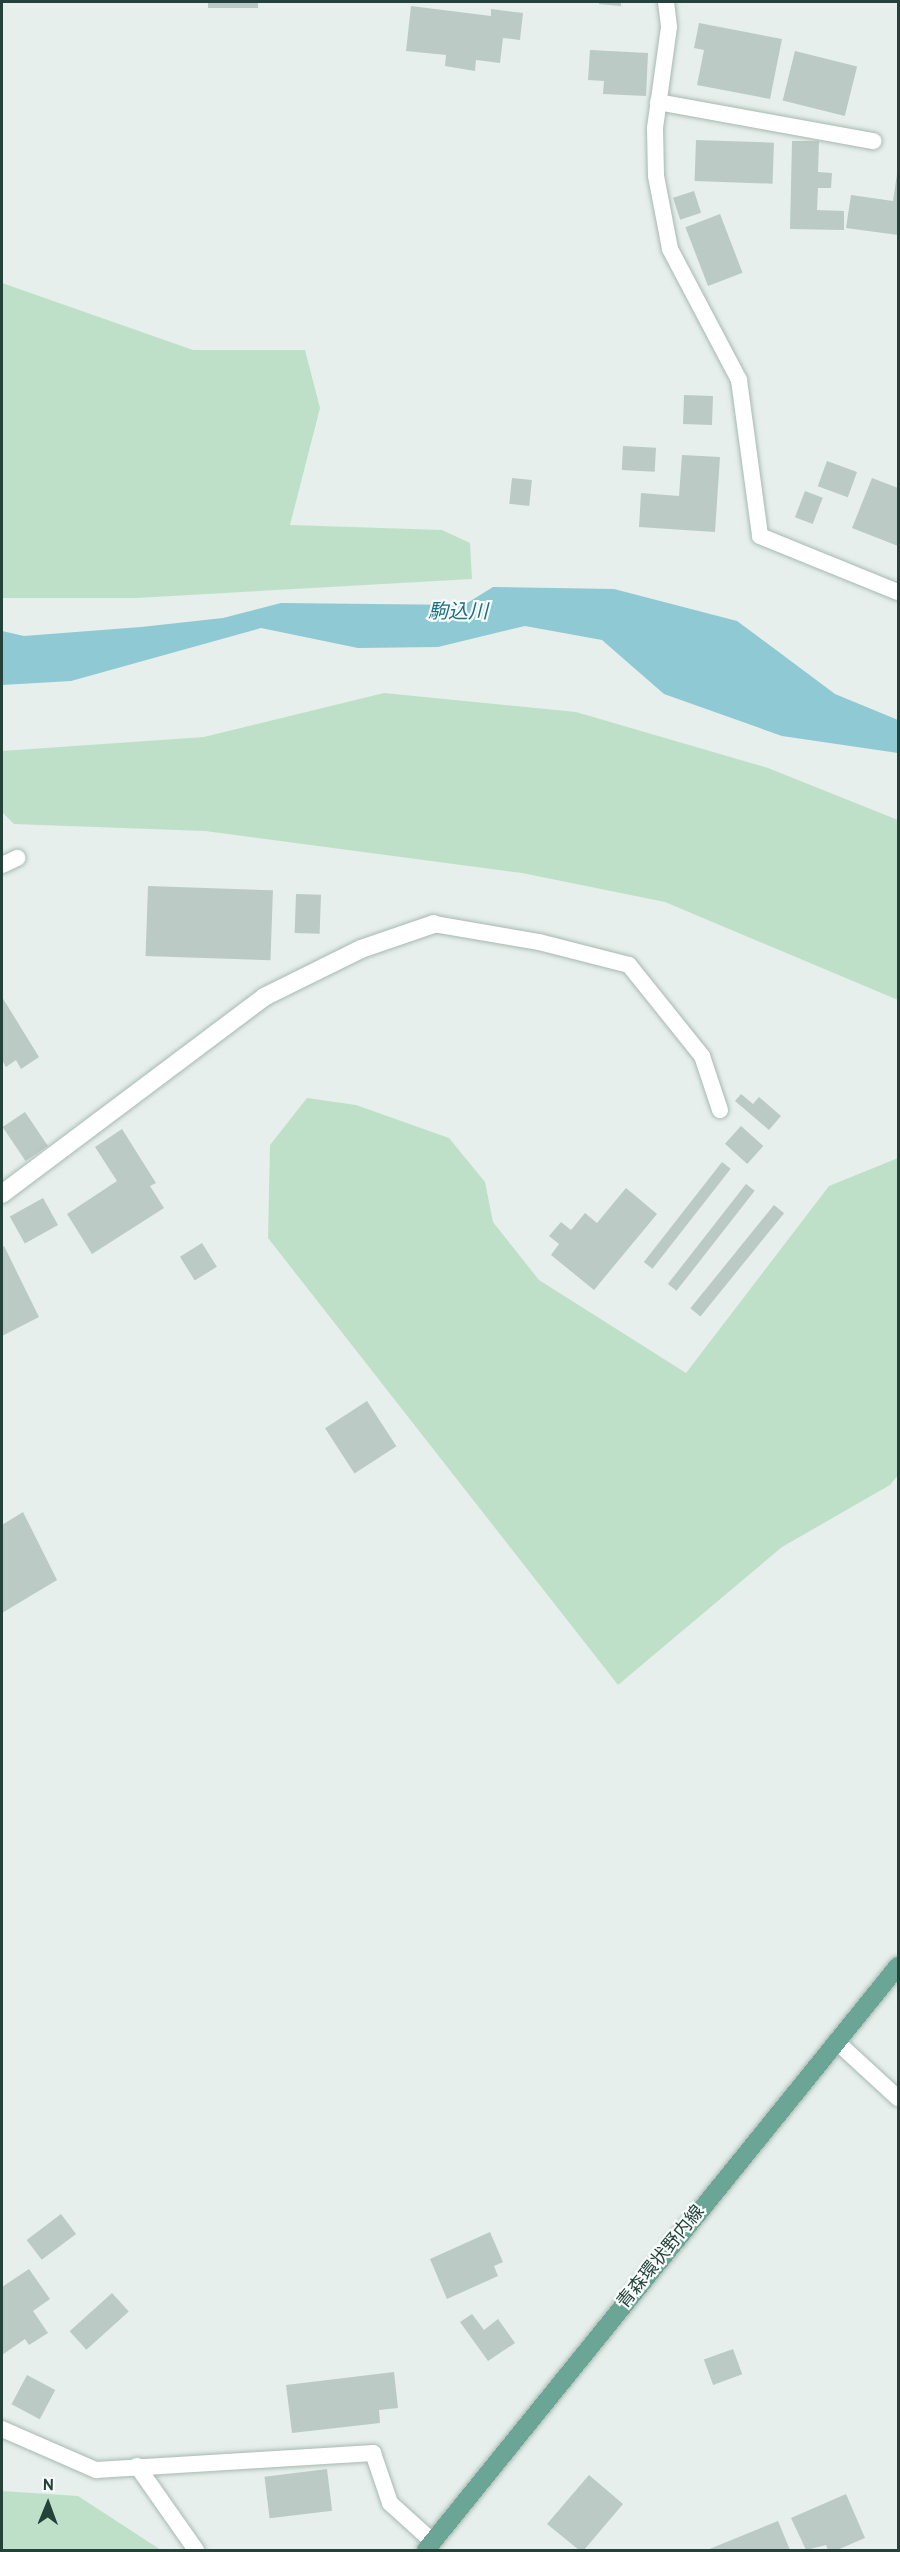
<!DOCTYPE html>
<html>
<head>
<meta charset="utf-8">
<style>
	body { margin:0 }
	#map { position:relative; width:900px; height:2552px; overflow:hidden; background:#e6efeb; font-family:Overpass,"Noto Sans JP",sans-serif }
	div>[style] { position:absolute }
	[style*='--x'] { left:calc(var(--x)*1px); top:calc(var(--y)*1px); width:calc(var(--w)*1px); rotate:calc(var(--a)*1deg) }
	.green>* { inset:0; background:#bfe0c8 }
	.water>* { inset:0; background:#8ec9d4 }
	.building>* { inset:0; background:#bbcac4; transform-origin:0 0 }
	.roads { filter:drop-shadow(0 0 2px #a8b8b2) drop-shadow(0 0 2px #a8b8b2) }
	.service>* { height:16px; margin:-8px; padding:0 8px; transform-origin:8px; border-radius:8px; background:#fff }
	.minor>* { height:18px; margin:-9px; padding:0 9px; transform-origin:9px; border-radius:9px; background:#fff }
	.primary>* { height:18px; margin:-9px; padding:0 9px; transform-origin:9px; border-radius:9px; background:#6aa596 }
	span { translate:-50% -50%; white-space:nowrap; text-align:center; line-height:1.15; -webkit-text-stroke:4.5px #f7fbf9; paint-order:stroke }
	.street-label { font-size:18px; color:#24423a }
	.water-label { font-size:20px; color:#1c6f80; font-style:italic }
	.frame { position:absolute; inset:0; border:3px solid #24423a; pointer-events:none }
	.north { position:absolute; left:18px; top:2474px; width:60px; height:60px; -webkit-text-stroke:4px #f7fbf9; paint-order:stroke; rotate:1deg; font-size:16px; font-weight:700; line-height:24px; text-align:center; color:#24423a }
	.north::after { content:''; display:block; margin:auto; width:21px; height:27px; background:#24423a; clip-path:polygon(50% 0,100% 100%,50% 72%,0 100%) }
</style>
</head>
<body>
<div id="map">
	<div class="green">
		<div style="clip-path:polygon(2px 283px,193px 350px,305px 350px,320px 408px,290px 525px,442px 530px,470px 543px,472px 579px,136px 598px,2px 598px)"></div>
		<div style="clip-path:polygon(384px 693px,576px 712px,768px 768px,898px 820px,898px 1000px,665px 902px,522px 873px,205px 831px,14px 824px,2px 812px,2px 751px,204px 737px)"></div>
		<div style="clip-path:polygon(307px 1098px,356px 1105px,449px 1138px,485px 1182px,493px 1222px,539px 1280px,686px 1373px,829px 1186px,898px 1158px,898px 1475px,890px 1485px,782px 1547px,618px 1685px,268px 1238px,270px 1145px)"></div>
		<div style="clip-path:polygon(2px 2491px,78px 2496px,161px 2550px,2px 2550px)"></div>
	</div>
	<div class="water">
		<div style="clip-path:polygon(493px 587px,614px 589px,737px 621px,835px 694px,898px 720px,898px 753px,782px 736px,664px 694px,602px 640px,525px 626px,438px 647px,358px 648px,261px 628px,71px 681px,2px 685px,2px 631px,24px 636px,141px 627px,223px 618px,281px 603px,464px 605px)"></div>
	</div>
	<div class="building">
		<div style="left:208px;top:2px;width:50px;height:6px"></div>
		<div style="clip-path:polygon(599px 2px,621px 2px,621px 6px,599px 4px)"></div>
		<div style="clip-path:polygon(411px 6px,491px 16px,491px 9px,523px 13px,520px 40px,503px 38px,500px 63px,476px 60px,475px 71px,445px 66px,446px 55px,406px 51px)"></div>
		<div style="clip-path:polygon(699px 23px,782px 39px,770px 99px,697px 85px,704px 50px,694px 48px)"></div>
		<div style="clip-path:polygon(590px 50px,648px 53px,646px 96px,603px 94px,604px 81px,588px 80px)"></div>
		<div style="left:795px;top:51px;width:64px;height:51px;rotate:14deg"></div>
		<div style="left:696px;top:140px;width:78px;height:41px;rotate:2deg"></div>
		<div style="clip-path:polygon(792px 141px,819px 141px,818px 172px,832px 173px,831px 188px,818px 188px,817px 210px,844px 211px,844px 230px,790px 229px)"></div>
		<div style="clip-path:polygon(898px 167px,898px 235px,846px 228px,851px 195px,893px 201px)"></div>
		<div style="left:694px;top:191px;width:23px;height:22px;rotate:72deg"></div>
		<div style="left:720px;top:214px;width:63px;height:37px;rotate:69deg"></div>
		<div style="left:684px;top:395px;width:29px;height:29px;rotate:2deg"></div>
		<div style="left:623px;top:446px;width:33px;height:24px;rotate:3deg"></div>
		<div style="clip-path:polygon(682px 455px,720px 457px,715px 532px,639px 527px,641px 493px,679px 496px)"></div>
		<div style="left:827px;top:461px;width:32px;height:27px;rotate:20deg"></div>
		<div style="left:512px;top:478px;width:20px;height:26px;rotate:6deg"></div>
		<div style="clip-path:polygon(872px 478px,898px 488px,898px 546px,852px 528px)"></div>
		<div style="left:805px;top:491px;width:19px;height:28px;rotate:21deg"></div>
		<div style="left:148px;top:886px;width:125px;height:70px;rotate:2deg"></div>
		<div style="left:296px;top:894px;width:25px;height:39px;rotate:2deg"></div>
		<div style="clip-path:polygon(2px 997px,39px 1057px,21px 1069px,16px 1060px,6px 1067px,2px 1060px)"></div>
		<div style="clip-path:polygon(741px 1094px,753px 1104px,759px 1097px,781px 1116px,769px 1130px,735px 1101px)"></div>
		<div style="left:25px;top:1112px;width:41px;height:27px;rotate:56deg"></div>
		<div style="left:741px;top:1126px;width:30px;height:24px;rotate:42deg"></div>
		<div style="clip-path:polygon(122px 1129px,156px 1183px,150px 1186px,164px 1208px,92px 1254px,67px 1214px,117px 1181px,95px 1147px)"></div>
		<div style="left:722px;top:1162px;width:11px;height:127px;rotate:38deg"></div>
		<div style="left:746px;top:1184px;width:11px;height:127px;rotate:38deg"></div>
		<div style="clip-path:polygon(626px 1188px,657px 1214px,594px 1290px,551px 1255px,559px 1244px,549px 1236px,561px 1222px,571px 1230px,585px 1213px,597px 1223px)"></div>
		<div style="left:43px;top:1198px;width:31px;height:38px;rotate:61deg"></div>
		<div style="left:774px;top:1205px;width:13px;height:133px;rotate:39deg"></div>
		<div style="left:202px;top:1243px;width:28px;height:26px;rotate:58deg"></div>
		<div style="clip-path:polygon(4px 1246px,39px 1317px,2px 1336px,2px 1247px)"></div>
		<div style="left:367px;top:1401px;width:54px;height:50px;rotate:57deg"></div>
		<div style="clip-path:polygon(23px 1512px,57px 1580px,2px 1613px,2px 1525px)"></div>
		<div style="left:61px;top:2214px;width:25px;height:43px;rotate:53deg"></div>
		<div style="clip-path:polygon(490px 2232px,503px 2262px,494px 2266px,498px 2276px,447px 2299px,430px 2259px)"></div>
		<div style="clip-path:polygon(29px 2269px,50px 2299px,33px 2311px,48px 2333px,29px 2345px,25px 2339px,2px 2355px,2px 2287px)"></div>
		<div style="left:112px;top:2293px;width:25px;height:57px;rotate:48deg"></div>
		<div style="clip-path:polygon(472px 2314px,484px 2330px,498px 2319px,515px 2343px,488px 2361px,460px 2322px)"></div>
		<div style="left:733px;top:2349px;width:27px;height:31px;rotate:70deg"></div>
		<div style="clip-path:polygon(394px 2372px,398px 2408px,379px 2410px,380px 2423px,292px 2433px,286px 2385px)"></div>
		<div style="left:27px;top:2375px;width:32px;height:33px;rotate:28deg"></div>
		<div style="left:327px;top:2469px;width:42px;height:63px;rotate:83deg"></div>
		<div style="clip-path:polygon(589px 2475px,623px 2504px,584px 2550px,579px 2550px,547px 2524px)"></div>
		<div style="clip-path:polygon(846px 2494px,865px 2538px,837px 2550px,828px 2550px,826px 2545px,806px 2550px,791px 2518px)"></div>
		<div style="clip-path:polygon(778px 2521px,790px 2550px,707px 2550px)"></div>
	</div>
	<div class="roads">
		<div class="service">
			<div style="--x:666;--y:2;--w:25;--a:83"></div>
			<div style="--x:669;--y:27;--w:102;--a:97.9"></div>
			<div style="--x:655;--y:128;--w:48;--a:88.8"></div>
			<div style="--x:656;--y:176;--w:74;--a:79.1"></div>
			<div style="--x:670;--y:249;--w:148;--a:62.2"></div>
			<div style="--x:739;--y:380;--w:157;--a:82.3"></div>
			<div style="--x:760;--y:536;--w:149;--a:22.1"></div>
			<div style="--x:658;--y:102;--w:219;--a:10.3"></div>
			<div style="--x:2;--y:865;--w:17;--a:-25"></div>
			<div style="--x:434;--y:924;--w:107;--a:9.7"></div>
			<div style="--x:539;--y:942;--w:93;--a:14.3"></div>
			<div style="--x:629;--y:965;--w:117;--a:51.3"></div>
			<div style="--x:702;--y:1056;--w:57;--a:71.6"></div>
			<div style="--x:837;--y:2042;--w:83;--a:42.6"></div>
			<div style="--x:2;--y:2429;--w:103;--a:23.6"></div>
			<div style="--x:96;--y:2470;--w:278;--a:-3.5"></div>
			<div style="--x:373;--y:2453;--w:53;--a:71.2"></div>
			<div style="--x:390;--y:2503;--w:58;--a:42.2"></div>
			<div style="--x:137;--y:2466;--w:103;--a:54.9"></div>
		</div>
		<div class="minor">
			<div style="--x:2;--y:1194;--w:328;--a:-36.9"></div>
			<div style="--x:264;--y:997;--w:108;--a:-26.3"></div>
			<div style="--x:361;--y:949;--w:77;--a:-18.9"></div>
		</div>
		<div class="primary">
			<div style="--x:426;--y:2550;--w:751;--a:-51.05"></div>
		</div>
	</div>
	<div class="street-label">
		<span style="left:662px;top:2258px;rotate:-51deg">青森環状野内線</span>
	</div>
	<div class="water-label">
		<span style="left:458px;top:613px">駒込川</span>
	</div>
	<div class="frame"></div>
	<div class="north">N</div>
</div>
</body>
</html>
